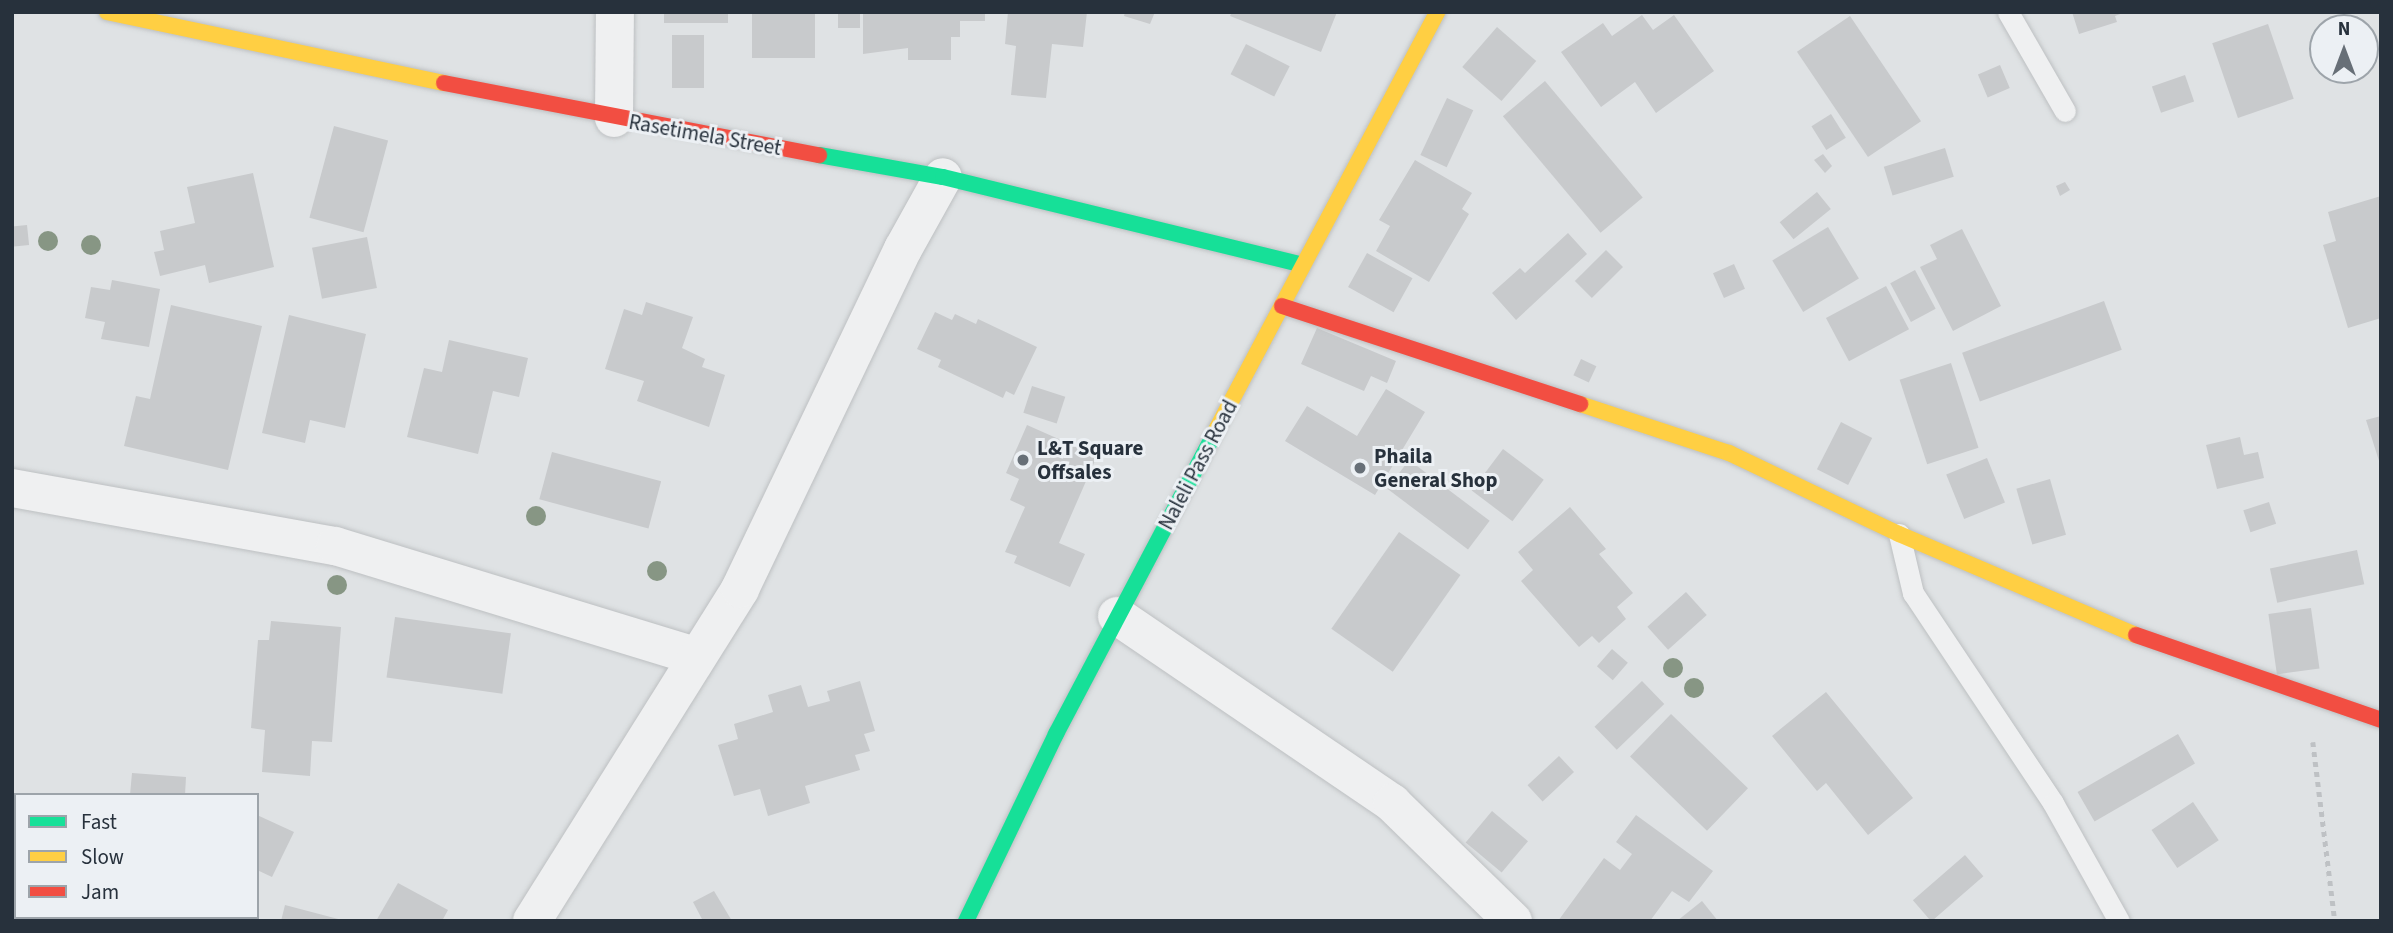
<!DOCTYPE html>
<html>
<head>
<meta charset="utf-8">
<style>
	body { margin:0 }
	#map { position:relative; width:2393px; height:933px; overflow:hidden; background:#dfe2e4; font-family:"Source Sans 3",sans-serif }
	div>[style] { position:absolute }
	[style*='--x'] { left:calc(var(--x)*1px); top:calc(var(--y)*1px); width:calc(var(--w)*1px); rotate:calc(var(--a)*1deg) }
	.building>* { inset:0; background:#c8cacc; transform-origin:0 0 }
	.path>* { height:4.5px; margin-top:-2.25px; transform-origin:0; background:repeating-linear-gradient(90deg,#bec1c4 0 5px,transparent 0 10px) }
	.roads { filter:drop-shadow(0 0 2px #bdc0c2) drop-shadow(0 0 2px #bdc0c2) }
	.lane>* { height:21px; margin:-10.5px; padding:0 10.5px; transform-origin:10.5px; border-radius:10.5px; background:#eff0f1 }
	.street>* { height:38px; margin:-19px; padding:0 19px; transform-origin:19px; border-radius:19px; background:#eff0f1 }
	.fast>* { height:16px; margin:-8px; padding:0 8px; transform-origin:8px; border-radius:8px; background:#16e098 }
	.slow>* { height:16px; margin:-8px; padding:0 8px; transform-origin:8px; border-radius:8px; background:#ffcf43 }
	.jam>* { height:16px; margin:-8px; padding:0 8px; transform-origin:8px; border-radius:8px; background:#f24e42 }
	.trees>* { width:20px; height:20px; margin:-10px; border-radius:50%; background:#879684 }
	.dots>* { width:19px; height:19px; translate:-50% -50%; box-sizing:border-box; border:4px solid #ecf0f4; border-radius:50% }
	span { translate:-50% -50%; white-space:nowrap; text-align:center; line-height:1.15; -webkit-text-stroke:6px #ecf0f4; paint-order:stroke }
	.street-label { font-size:21px; color:#27313c }
	.poi-label { font-size:21px; color:#27313c; font-weight:700 }
	.left { translate:0 -50%; text-align:left }
	.frame { position:absolute; inset:0; border:14px solid #27313c; pointer-events:none }
	.legend { position:absolute; left:14px; top:793px; width:245px; height:126px; box-sizing:border-box; background:#ecf0f4; border:2px solid #9da4aa; margin:0; padding:9px 12px; list-style:none; font-size:21px; color:#27313c }
	.legend li { display:flex; align-items:center; gap:14px; height:35px }
	.legend b { width:35px; border:2px solid #9da4aa }
	.north { position:absolute; left:2309px; top:14px; width:70px; height:70px; box-sizing:border-box; background:#ecf0f4; border:2px solid #9da4aa; border-radius:50%; rotate:0deg; font-size:19px; font-weight:700; line-height:28px; text-align:center; color:#27313c }
	.north::after { content:''; display:block; margin:auto; width:24px; height:32px; background:#676f77; clip-path:polygon(50% 0,100% 100%,50% 72%,0 100%) }
</style>
</head>
<body>
<div id="map">
	<div class="building">
		<div style="left:664px;top:12px;width:64px;height:11px"></div>
		<div style="left:752px;top:12px;width:63px;height:46px"></div>
		<div style="left:838px;top:12px;width:22px;height:16px"></div>
		<div style="clip-path:polygon(863px 12px,985px 12px,985px 21px,960px 21px,960px 37px,951px 37px,951px 60px,908px 60px,908px 48px,863px 54px)"></div>
		<div style="clip-path:polygon(1008px 12px,1087px 12px,1083px 47px,1052px 44px,1046px 98px,1011px 95px,1016px 46px,1005px 44px)"></div>
		<div style="clip-path:polygon(1125px 12px,1155px 12px,1150px 24px,1124px 16px)"></div>
		<div style="clip-path:polygon(1232px 12px,1337px 12px,1321px 52px,1230px 16px)"></div>
		<div style="clip-path:polygon(2072px 12px,2123px 12px,2123px 13px,2115px 16px,2117px 22px,2079px 34px)"></div>
		<div style="clip-path:polygon(1642px 15px,1653px 30px,1674px 15px,1714px 71px,1656px 113px,1635px 82px,1601px 107px,1561px 52px,1603px 23px,1612px 36px)"></div>
		<div style="left:1850px;top:16px;width:127px;height:64px;rotate:56deg"></div>
		<div style="left:2268px;top:24px;width:79px;height:59px;rotate:71deg"></div>
		<div style="left:1497px;top:27px;width:52px;height:53px;rotate:41deg"></div>
		<div style="left:672px;top:35px;width:32px;height:53px"></div>
		<div style="left:1246px;top:44px;width:49px;height:34px;rotate:27deg"></div>
		<div style="left:2000px;top:65px;width:25px;height:24px;rotate:67deg"></div>
		<div style="left:2185px;top:75px;width:28px;height:35px;rotate:71deg"></div>
		<div style="left:1545px;top:81px;width:152px;height:55px;rotate:50deg"></div>
		<div style="left:1447px;top:98px;width:29px;height:63px;rotate:25deg"></div>
		<div style="left:1831px;top:114px;width:28px;height:23px;rotate:58deg"></div>
		<div style="left:334px;top:126px;width:56px;height:95px;rotate:15deg"></div>
		<div style="left:1945px;top:148px;width:30px;height:64px;rotate:73deg"></div>
		<div style="clip-path:polygon(1823px 154px,1832px 166px,1825px 173px,1814px 160px)"></div>
		<div style="clip-path:polygon(1415px 160px,1472px 193px,1462px 209px,1469px 214px,1429px 282px,1376px 251px,1390px 226px,1379px 220px)"></div>
		<div style="clip-path:polygon(253px 173px,274px 267px,209px 283px,205px 265px,160px 276px,154px 252px,164px 250px,160px 231px,195px 223px,187px 187px)"></div>
		<div style="clip-path:polygon(2065px 182px,2070px 190px,2060px 196px,2056px 186px)"></div>
		<div style="left:1817px;top:192px;width:22px;height:48px;rotate:51deg"></div>
		<div style="clip-path:polygon(2381px 196px,2381px 318px,2348px 328px,2323px 245px,2336px 241px,2328px 212px)"></div>
		<div style="left:27px;top:225px;width:20px;height:15px;rotate:84deg"></div>
		<div style="left:1828px;top:227px;width:60px;height:65px;rotate:59deg"></div>
		<div style="clip-path:polygon(1962px 229px,2001px 306px,1953px 331px,1920px 267px,1937px 259px,1930px 245px)"></div>
		<div style="clip-path:polygon(1568px 233px,1587px 254px,1516px 320px,1492px 293px,1520px 268px,1525px 273px)"></div>
		<div style="left:367px;top:237px;width:52px;height:56px;rotate:79deg"></div>
		<div style="left:1606px;top:250px;width:24px;height:44px;rotate:45deg"></div>
		<div style="left:1367px;top:253px;width:52px;height:39px;rotate:29deg"></div>
		<div style="left:1734px;top:264px;width:27px;height:23px;rotate:66deg"></div>
		<div style="left:1915px;top:270px;width:44px;height:28px;rotate:62deg"></div>
		<div style="clip-path:polygon(112px 280px,160px 289px,149px 347px,101px 339px,105px 322px,85px 318px,91px 287px,110px 290px)"></div>
		<div style="left:1886px;top:286px;width:49px;height:68px;rotate:62deg"></div>
		<div style="left:2104px;top:301px;width:52px;height:151px;rotate:70deg"></div>
		<div style="clip-path:polygon(646px 302px,693px 317px,682px 348px,705px 359px,702px 367px,725px 375px,709px 427px,637px 401px,644px 381px,605px 369px,624px 309px,642px 315px)"></div>
		<div style="clip-path:polygon(171px 305px,262px 326px,228px 470px,124px 446px,136px 396px,150px 399px)"></div>
		<div style="clip-path:polygon(935px 312px,952px 320px,955px 314px,976px 324px,978px 319px,1037px 347px,1014px 395px,1006px 391px,1003px 398px,938px 367px,941px 360px,917px 349px)"></div>
		<div style="clip-path:polygon(289px 315px,366px 334px,345px 428px,310px 420px,305px 443px,262px 433px)"></div>
		<div style="clip-path:polygon(1317px 328px,1396px 361px,1387px 383px,1371px 376px,1364px 391px,1301px 364px)"></div>
		<div style="clip-path:polygon(449px 340px,528px 358px,519px 397px,493px 391px,478px 454px,407px 437px,424px 368px,442px 372px)"></div>
		<div style="left:1581px;top:359px;width:17px;height:18px;rotate:25deg"></div>
		<div style="left:1951px;top:363px;width:89px;height:54px;rotate:72deg"></div>
		<div style="left:1032px;top:386px;width:35px;height:28px;rotate:18deg"></div>
		<div style="clip-path:polygon(1386px 389px,1425px 412px,1375px 495px,1285px 441px,1307px 406px,1357px 436px)"></div>
		<div style="clip-path:polygon(2381px 416px,2381px 464px,2380px 464px,2366px 420px)"></div>
		<div style="left:1841px;top:422px;width:35px;height:53px;rotate:27deg"></div>
		<div style="clip-path:polygon(1027px 425px,1097px 456px,1059px 543px,1085px 554px,1070px 587px,1014px 563px,1017px 556px,1005px 552px,1025px 507px,1010px 500px,1019px 479px,1006px 473px)"></div>
		<div style="clip-path:polygon(2240px 437px,2244px 455px,2258px 452px,2264px 478px,2217px 489px,2206px 445px)"></div>
		<div style="left:1503px;top:449px;width:51px;height:52px;rotate:37deg"></div>
		<div style="left:552px;top:452px;width:113px;height:49px;rotate:15deg"></div>
		<div style="left:1987px;top:458px;width:48px;height:44px;rotate:68deg"></div>
		<div style="left:1409px;top:460px;width:101px;height:36px;rotate:37deg"></div>
		<div style="left:2050px;top:479px;width:58px;height:35px;rotate:74deg"></div>
		<div style="left:2269px;top:502px;width:23px;height:27px;rotate:72deg"></div>
		<div style="clip-path:polygon(1570px 507px,1606px 549px,1599px 554px,1633px 593px,1617px 607px,1626px 619px,1599px 643px,1592px 636px,1579px 647px,1521px 581px,1533px 570px,1518px 552px)"></div>
		<div style="left:1399px;top:532px;width:75px;height:118px;rotate:35deg"></div>
		<div style="left:2357px;top:550px;width:35px;height:89px;rotate:78deg"></div>
		<div style="left:1686px;top:592px;width:31px;height:52px;rotate:48deg"></div>
		<div style="left:2311px;top:608px;width:61px;height:43px;rotate:82deg"></div>
		<div style="left:395px;top:617px;width:117px;height:61px;rotate:8deg"></div>
		<div style="clip-path:polygon(271px 621px,341px 627px,332px 742px,312px 741px,310px 776px,262px 772px,265px 730px,251px 728px,258px 640px,269px 640px)"></div>
		<div style="left:1612px;top:649px;width:21px;height:23px;rotate:41deg"></div>
		<div style="clip-path:polygon(860px 681px,875px 731px,864px 734px,870px 751px,855px 755px,860px 770px,805px 786px,810px 803px,768px 816px,760px 789px,734px 796px,718px 745px,738px 739px,734px 724px,773px 712px,768px 695px,801px 685px,808px 707px,830px 701px,827px 691px)"></div>
		<div style="left:1642px;top:681px;width:32px;height:66px;rotate:46deg"></div>
		<div style="clip-path:polygon(1826px 692px,1913px 798px,1868px 835px,1826px 783px,1817px 791px,1772px 736px)"></div>
		<div style="left:1671px;top:714px;width:107px;height:59px;rotate:44deg"></div>
		<div style="left:2178px;top:734px;width:34px;height:116px;rotate:60deg"></div>
		<div style="left:1559px;top:756px;width:22px;height:43px;rotate:47deg"></div>
		<div style="clip-path:polygon(132px 773px,186px 777px,185px 795px,130px 795px)"></div>
		<div style="left:2193px;top:802px;width:46px;height:50px;rotate:56deg"></div>
		<div style="clip-path:polygon(12px 810px,16px 917px,54px 917px,54px 921px,12px 921px)"></div>
		<div style="left:1492px;top:811px;width:47px;height:41px;rotate:40deg"></div>
		<div style="clip-path:polygon(257px 815px,294px 832px,272px 877px,257px 870px)"></div>
		<div style="clip-path:polygon(1636px 815px,1713px 871px,1689px 902px,1672px 891px,1650px 921px,1558px 921px,1604px 858px,1620px 870px,1632px 854px,1616px 842px)"></div>
		<div style="left:1965px;top:855px;width:28px;height:69px;rotate:49deg"></div>
		<div style="clip-path:polygon(398px 883px,448px 910px,442px 921px,376px 921px)"></div>
		<div style="clip-path:polygon(714px 891px,732px 921px,703px 921px,693px 902px)"></div>
		<div style="clip-path:polygon(1702px 901px,1718px 921px,1677px 921px)"></div>
		<div style="clip-path:polygon(285px 905px,342px 920px,342px 921px,281px 921px)"></div>
		<div style="clip-path:polygon(206px 917px,241px 917px,205px 921px)"></div>
	</div>
	<div class="path">
		<div style="--x:2313;--y:742;--w:180;--a:83"></div>
	</div>
	<div class="roads">
		<div class="lane">
			<div style="--x:2008;--y:12;--w:114;--a:60.1"></div>
			<div style="--x:1899;--y:534;--w:61;--a:76.7"></div>
			<div style="--x:1913;--y:593;--w:252;--a:56.3"></div>
			<div style="--x:2053;--y:803;--w:135;--a:60.8"></div>
		</div>
		<div class="street">
			<div style="--x:614;--y:118;--w:106;--a:-89.5"></div>
			<div style="--x:12;--y:488;--w:328;--a:10.2"></div>
			<div style="--x:335;--y:546;--w:375;--a:17"></div>
			<div style="--x:1117;--y:616;--w:333;--a:34.2"></div>
			<div style="--x:1392;--y:803;--w:169;--a:44.3"></div>
			<div style="--x:532;--y:921;--w:392;--a:-57.9"></div>
			<div style="--x:740;--y:589;--w:377;--a:-64.4"></div>
			<div style="--x:903;--y:249;--w:82;--a:-60.9"></div>
		</div>
		<div class="fast">
			<div style="--x:819;--y:155;--w:126;--a:10.1"></div>
			<div style="--x:943;--y:177;--w:368;--a:13.7"></div>
			<div style="--x:966;--y:921;--w:208;--a:-64.3"></div>
			<div style="--x:1056;--y:734;--w:344;--a:-62.2"></div>
		</div>
		<div class="slow">
			<div style="--x:107;--y:12;--w:344;--a:11.9"></div>
			<div style="--x:1580;--y:404;--w:157;--a:18.2"></div>
			<div style="--x:1729;--y:453;--w:188;--a:25.5"></div>
			<div style="--x:1899;--y:534;--w:258;--a:23.1"></div>
			<div style="--x:1216;--y:430;--w:473;--a:-62.1"></div>
		</div>
		<div class="jam">
			<div style="--x:444;--y:83;--w:382;--a:10.9"></div>
			<div style="--x:1282;--y:306;--w:314;--a:18.2"></div>
			<div style="--x:2136;--y:635;--w:259;--a:19.1"></div>
		</div>
	</div>
	<div class="trees">
		<div style="left:48px;top:241px"></div>
		<div style="left:91px;top:245px"></div>
		<div style="left:536px;top:516px"></div>
		<div style="left:657px;top:571px"></div>
		<div style="left:337px;top:585px"></div>
		<div style="left:1673px;top:668px"></div>
		<div style="left:1694px;top:688px"></div>
	</div>
	<div class="dots">
		<div style="left:1023px;top:460px;background:#676f77"></div>
		<div style="left:1360px;top:468px;background:#676f77"></div>
	</div>
	<div class="street-label">
		<span style="left:705px;top:135px;rotate:10deg">Rasetimela Street</span>
		<span style="left:1198px;top:465px;rotate:-62deg">Naleli Pass Road</span>
	</div>
	<div class="poi-label">
		<span class="left" style="left:1037px;top:460px">L&amp;T Square<br>Offsales</span>
		<span class="left" style="left:1374px;top:468px">Phaila<br>General Shop</span>
	</div>
	<div class="frame"></div>
	<ul class="legend">
	<li><b style="height:9px;background:#16e098"></b>Fast</li>
	<li><b style="height:9px;background:#ffcf43"></b>Slow</li>
	<li><b style="height:9px;background:#f24e42"></b>Jam</li>
	</ul>
	<div class="north">N</div>
</div>
</body>
</html>
